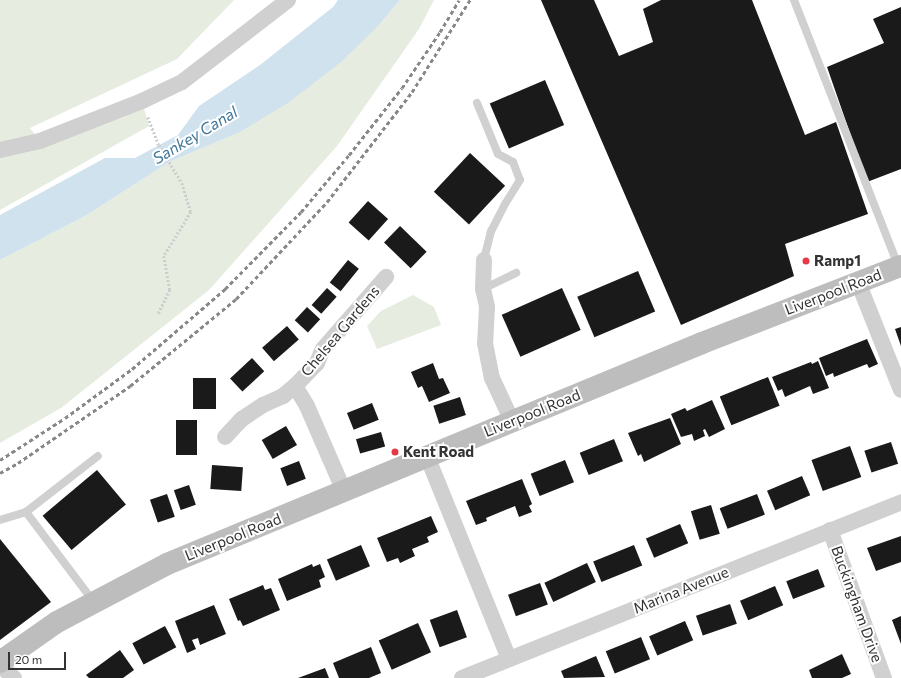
<!DOCTYPE html>
<html>
<head>
<meta charset="utf-8">
<style>
	body { margin:0 }
	#map { position:relative; width:901px; height:678px; overflow:hidden; background:#fff; font-family:Commissioner,sans-serif }
	div>[style] { position:absolute }
	[style*='--x'] { left:calc(var(--x)*1px); top:calc(var(--y)*1px); width:calc(var(--w)*1px); rotate:calc(var(--a)*1deg) }
	.green>* { inset:0; background:#e6ecdf }
	.water>* { inset:0; background:#cfe2ee }
	.building>* { inset:0; background:#1a1a1a; transform-origin:0 0 }
	.path>* { height:2.5px; margin-top:-1.25px; transform-origin:0; background:repeating-linear-gradient(90deg,#cdcdcd 0 2px,transparent 0 4px) }
	.lane>* { height:8px; margin:-4px; padding:0 4px; transform-origin:4px; border-radius:4px; background:#d0d0d0 }
	.street>* { height:16px; margin:-8px; padding:0 8px; transform-origin:8px; border-radius:8px; background:#d0d0d0 }
	.secondary>* { height:22px; margin:-11px; padding:0 11px; transform-origin:11px; border-radius:11px; background:#bdbdbd }
	.rail>* { height:3px; margin-top:-1.5px; transform-origin:0; background:repeating-linear-gradient(90deg,#888 0 4px,transparent 0 7px) }
	.dots>* { width:11px; height:11px; translate:-50% -50%; box-sizing:border-box; border:2px solid #fff; border-radius:50% }
	span { translate:-50% -50%; white-space:nowrap; text-align:center; line-height:1.15; -webkit-text-stroke:4px #fff; paint-order:stroke }
	.poi-label { font-size:15px; color:#333; font-weight:700 }
	.left { translate:0 -50%; text-align:left }
	.street-label { font-size:15px; color:#333 }
	.water-label { font-size:16px; color:#3f7597; font-style:italic }
	.scale { position:absolute; left:8px; top:652px; width:58px; height:18px; box-sizing:border-box; border:2px solid #333; border-top:0; padding-left:5px; font-size:12px; line-height:14px; white-space:nowrap; color:#333; -webkit-text-stroke:3px #fff; paint-order:stroke }
</style>
</head>
<body>
<div id="map">
	<div class="green">
		<div style="clip-path:polygon(0 0,234px 0,177px 59px,30px 128px,40px 141px,142px 101px,149px 126px,0 210px)"></div>
		<div style="clip-path:polygon(400px 0,434px 0,419px 29px,337px 146px,209px 290px,61px 408px,0 443px,0 260px,87px 215px,169px 162px,238px 133px,379px 25px)"></div>
		<div style="clip-path:polygon(413px 295px,434px 307px,441px 325px,377px 349px,367px 326px,381px 311px)"></div>
	</div>
	<div class="water">
		<div style="clip-path:polygon(338px 0,400px 0,379px 25px,341px 62px,288px 103px,238px 133px,169px 162px,87px 215px,0 260px,0 215px,105px 158px,135px 158px,178px 135px,199px 106px,260px 65px,333px 7px)"></div>
	</div>
	<div class="building">
		<div style="clip-path:polygon(541px 0,594px 0,619px 56px,653px 42px,643px 9px,661px 0,752px 0,805px 135px,836px 122px,868px 214px,785px 244px,794px 276px,681px 325px)"></div>
		<div style="clip-path:polygon(901px 7px,901px 169px,867px 182px,827px 67px,884px 43px,873px 19px)"></div>
		<div style="left:545px;top:80px;width:49px;height:60px;rotate:67deg"></div>
		<div style="left:470px;top:153px;width:48px;height:53px;rotate:43deg"></div>
		<div style="left:368px;top:201px;width:27px;height:29px;rotate:42deg"></div>
		<div style="left:400px;top:226px;width:37px;height:23px;rotate:44deg"></div>
		<div style="left:348px;top:260px;width:14px;height:29px;rotate:39deg"></div>
		<div style="left:638px;top:271px;width:44px;height:66px;rotate:67deg"></div>
		<div style="left:327px;top:288px;width:13px;height:23px;rotate:42deg"></div>
		<div style="left:562px;top:288px;width:46px;height:66px;rotate:66deg"></div>
		<div style="left:307px;top:307px;width:18px;height:18px;rotate:43deg"></div>
		<div style="left:287px;top:326px;width:18px;height:33px;rotate:49deg"></div>
		<div style="clip-path:polygon(901px 327px,901px 346px,895px 329px)"></div>
		<div style="clip-path:polygon(867px 339px,878px 364px,869px 368px,867px 364px,834px 377px,833px 373px,826px 376px,819px 358px)"></div>
		<div style="left:252px;top:358px;width:18px;height:30px;rotate:47deg"></div>
		<div style="clip-path:polygon(818px 361px,829px 388px,813px 394px,810px 386px,785px 397px,782px 389px,778px 391px,772px 377px,811px 362px,812px 364px)"></div>
		<div style="clip-path:polygon(433px 363px,439px 379px,443px 378px,450px 393px,429px 402px,422px 386px,418px 388px,411px 372px)"></div>
		<div style="left:768px;top:377px;width:31px;height:52px;rotate:68deg"></div>
		<div style="left:193px;top:378px;width:23px;height:31px"></div>
		<div style="left:460px;top:397px;width:19px;height:28px;rotate:72deg"></div>
		<div style="clip-path:polygon(712px 400px,725px 429px,709px 437px,705px 429px,703px 430px,705px 436px,694px 441px,692px 434px,681px 437px,671px 414px,685px 408px,687px 411px)"></div>
		<div style="left:372px;top:403px;width:18px;height:27px;rotate:68deg"></div>
		<div style="clip-path:polygon(670px 418px,681px 444px,644px 462px,641px 454px,638px 456px,628px 433px)"></div>
		<div style="left:176px;top:420px;width:21px;height:35px"></div>
		<div style="left:286px;top:426px;width:22px;height:28px;rotate:60deg"></div>
		<div style="left:381px;top:432px;width:15px;height:26px;rotate:74deg"></div>
		<div style="left:614px;top:439px;width:24px;height:37px;rotate:68deg"></div>
		<div style="left:891px;top:442px;width:23px;height:28px;rotate:72deg"></div>
		<div style="left:850px;top:446px;width:33px;height:41px;rotate:70deg"></div>
		<div style="left:565px;top:460px;width:24px;height:37px;rotate:68deg"></div>
		<div style="left:299px;top:461px;width:19px;height:20px;rotate:69deg"></div>
		<div style="left:212px;top:465px;width:31px;height:24px;rotate:4deg"></div>
		<div style="left:97px;top:470px;width:45px;height:71px;rotate:50deg"></div>
		<div style="left:802px;top:476px;width:21px;height:38px;rotate:67deg"></div>
		<div style="clip-path:polygon(522px 479px,532px 504px,529px 506px,532px 512px,519px 517px,515px 506px,486px 518px,487px 521px,476px 525px,466px 501px)"></div>
		<div style="left:189px;top:485px;width:21px;height:16px;rotate:71deg"></div>
		<div style="left:167px;top:494px;width:24px;height:18px;rotate:71deg"></div>
		<div style="left:757px;top:494px;width:22px;height:40px;rotate:69deg"></div>
		<div style="left:711px;top:505px;width:30px;height:21px;rotate:73deg"></div>
		<div style="clip-path:polygon(431px 516px,438px 532px,427px 537px,429px 542px,412px 549px,415px 556px,400px 563px,398px 558px,387px 562px,377px 538px)"></div>
		<div style="left:680px;top:524px;width:21px;height:37px;rotate:67deg"></div>
		<div style="clip-path:polygon(901px 536px,901px 562px,876px 571px,867px 548px)"></div>
		<div style="clip-path:polygon(0 539px,51px 602px,0 640px)"></div>
		<div style="left:361px;top:545px;width:23px;height:37px;rotate:67deg"></div>
		<div style="left:634px;top:545px;width:22px;height:44px;rotate:68deg"></div>
		<div style="left:587px;top:563px;width:21px;height:47px;rotate:65deg"></div>
		<div style="clip-path:polygon(312px 564px,313px 567px,320px 564px,325px 577px,319px 580px,321px 587px,287px 601px,278px 579px)"></div>
		<div style="left:818px;top:569px;width:19px;height:34px;rotate:69deg"></div>
		<div style="left:540px;top:583px;width:23px;height:34px;rotate:70deg"></div>
		<div style="clip-path:polygon(263px 585px,265px 590px,271px 588px,280px 610px,243px 626px,240px 620px,238px 621px,229px 599px)"></div>
		<div style="left:775px;top:586px;width:21px;height:38px;rotate:67deg"></div>
		<div style="left:730px;top:604px;width:21px;height:36px;rotate:71deg"></div>
		<div style="clip-path:polygon(214px 605px,226px 634px,200px 645px,198px 638px,192px 640px,196px 649px,187px 653px,175px 621px)"></div>
		<div style="left:457px;top:610px;width:29px;height:29px;rotate:70deg"></div>
		<div style="clip-path:polygon(901px 616px,901px 644px,892px 620px)"></div>
		<div style="left:685px;top:621px;width:21px;height:39px;rotate:67deg"></div>
		<div style="left:418px;top:623px;width:32px;height:43px;rotate:66deg"></div>
		<div style="left:165px;top:626px;width:24px;height:37px;rotate:62deg"></div>
		<div style="left:641px;top:637px;width:24px;height:38px;rotate:68deg"></div>
		<div style="clip-path:polygon(371px 647px,381px 673px,369px 678px,339px 678px,333px 663px)"></div>
		<div style="clip-path:polygon(120px 650px,134px 670px,123px 678px,89px 678px,86px 675px)"></div>
		<div style="clip-path:polygon(842px 654px,851px 674px,842px 678px,812px 678px,809px 670px)"></div>
		<div style="clip-path:polygon(596px 656px,605px 677px,564px 678px,561px 671px)"></div>
		<div style="clip-path:polygon(325px 668px,329px 678px,298px 678px)"></div>
	</div>
	<div class="path">
		<div style="--x:148;--y:117;--w:30;--a:69"></div>
		<div style="--x:159;--y:145;--w:44;--a:58.8"></div>
		<div style="--x:182;--y:183;--w:30;--a:73"></div>
		<div style="--x:191;--y:212;--w:52;--a:121.5"></div>
		<div style="--x:164;--y:256;--w:35;--a:80"></div>
		<div style="--x:170;--y:290;--w:28;--a:116"></div>
	</div>
	<div class="lane">
		<div style="--x:794;--y:0;--w:286;--a:68.6"></div>
		<div style="--x:477;--y:103;--w:55;--a:67.6"></div>
		<div style="--x:498;--y:154;--w:17;--a:28"></div>
		<div style="--x:513;--y:162;--w:19;--a:69"></div>
		<div style="--x:520;--y:180;--w:28;--a:122"></div>
		<div style="--x:505;--y:204;--w:30;--a:117"></div>
		<div style="--x:491;--y:231;--w:30;--a:104"></div>
		<div style="--x:483;--y:289;--w:37;--a:-26"></div>
		<div style="--x:26;--y:512;--w:91;--a:-37.9"></div>
		<div style="--x:0;--y:520;--w:27;--a:-17"></div>
		<div style="--x:26;--y:512;--w:111;--a:53"></div>
	</div>
	<div class="street">
		<div style="--x:0;--y:150;--w:41;--a:-12.7"></div>
		<div style="--x:40;--y:141;--w:110;--a:-21.4"></div>
		<div style="--x:142;--y:101;--w:44;--a:-25.4"></div>
		<div style="--x:182;--y:82;--w:134;--a:-37.7"></div>
		<div style="--x:484;--y:260;--w:29;--a:92"></div>
		<div style="--x:483;--y:289;--w:18;--a:77"></div>
		<div style="--x:487;--y:307;--w:36;--a:93"></div>
		<div style="--x:485;--y:343;--w:36;--a:79"></div>
		<div style="--x:492;--y:378;--w:47;--a:65.1"></div>
		<div style="--x:858;--y:282;--w:116;--a:68.3"></div>
		<div style="--x:295;--y:386;--w:23;--a:59"></div>
		<div style="--x:307;--y:406;--w:93;--a:66.5"></div>
		<div style="--x:225;--y:437;--w:25;--a:-47"></div>
		<div style="--x:242;--y:419;--w:25;--a:-34"></div>
		<div style="--x:263;--y:405;--w:22;--a:-24"></div>
		<div style="--x:283;--y:396;--w:16;--a:-40"></div>
		<div style="--x:295;--y:386;--w:32;--a:-46"></div>
		<div style="--x:317;--y:363;--w:15;--a:-67"></div>
		<div style="--x:323;--y:349;--w:96;--a:-48.8"></div>
		<div style="--x:427;--y:456;--w:219;--a:68"></div>
		<div style="--x:830;--y:530;--w:158;--a:70"></div>
		<div style="--x:0;--y:665;--w:19;--a:43"></div>
		<div style="--x:462;--y:678;--w:473;--a:-21.8"></div>
	</div>
	<div class="secondary">
		<div style="--x:0;--y:662;--w:70;--a:-35.1"></div>
		<div style="--x:57;--y:622;--w:124;--a:-27.8"></div>
		<div style="--x:167;--y:564;--w:579;--a:-22.44"></div>
		<div style="--x:702;--y:343;--w:213;--a:-21.2"></div>
	</div>
	<div class="rail">
		<div style="--x:0;--y:460;--w:77;--a:-32.9"></div>
		<div style="--x:65;--y:418;--w:83;--a:-36.2"></div>
		<div style="--x:132;--y:369;--w:123;--a:-40.7"></div>
		<div style="--x:225;--y:289;--w:108;--a:-45.4"></div>
		<div style="--x:301;--y:212;--w:75;--a:-49.9"></div>
		<div style="--x:349;--y:155;--w:85;--a:-51.7"></div>
		<div style="--x:402;--y:88;--w:68;--a:-55.8"></div>
		<div style="--x:440;--y:32;--w:37;--a:-59"></div>
		<div style="--x:0;--y:473;--w:21;--a:-29"></div>
		<div style="--x:18;--y:463;--w:136;--a:-34.5"></div>
		<div style="--x:130;--y:386;--w:137;--a:-39.4"></div>
		<div style="--x:236;--y:299;--w:133;--a:-46.8"></div>
		<div style="--x:327;--y:202;--w:139;--a:-52.3"></div>
		<div style="--x:412;--y:92;--w:109;--a:-57.8"></div>
	</div>
	<div class="dots">
		<div style="left:806px;top:261px;background:#e63946"></div>
		<div style="left:395px;top:452px;background:#e63946"></div>
	</div>
	<div class="poi-label">
		<span class="left" style="left:814px;top:261px">Ramp1</span>
		<span class="left" style="left:403px;top:452px">Kent Road</span>
	</div>
	<div class="street-label">
		<span style="left:833px;top:292px;rotate:-21deg">Liverpool Road</span>
		<span style="left:340px;top:331px;rotate:-50deg">Chelsea Gardens</span>
		<span style="left:532px;top:413px;rotate:-22deg">Liverpool Road</span>
		<span style="left:233px;top:537px;rotate:-22deg">Liverpool Road</span>
		<span style="left:681px;top:590px;rotate:-22deg">Marina Avenue</span>
		<span style="left:857px;top:604px;rotate:70deg">Buckingham Drive</span>
	</div>
	<div class="water-label">
		<span style="left:195px;top:135px;rotate:-31deg">Sankey Canal</span>
	</div>
	<div class="scale">20 m</div>
</div>
</body>
</html>
